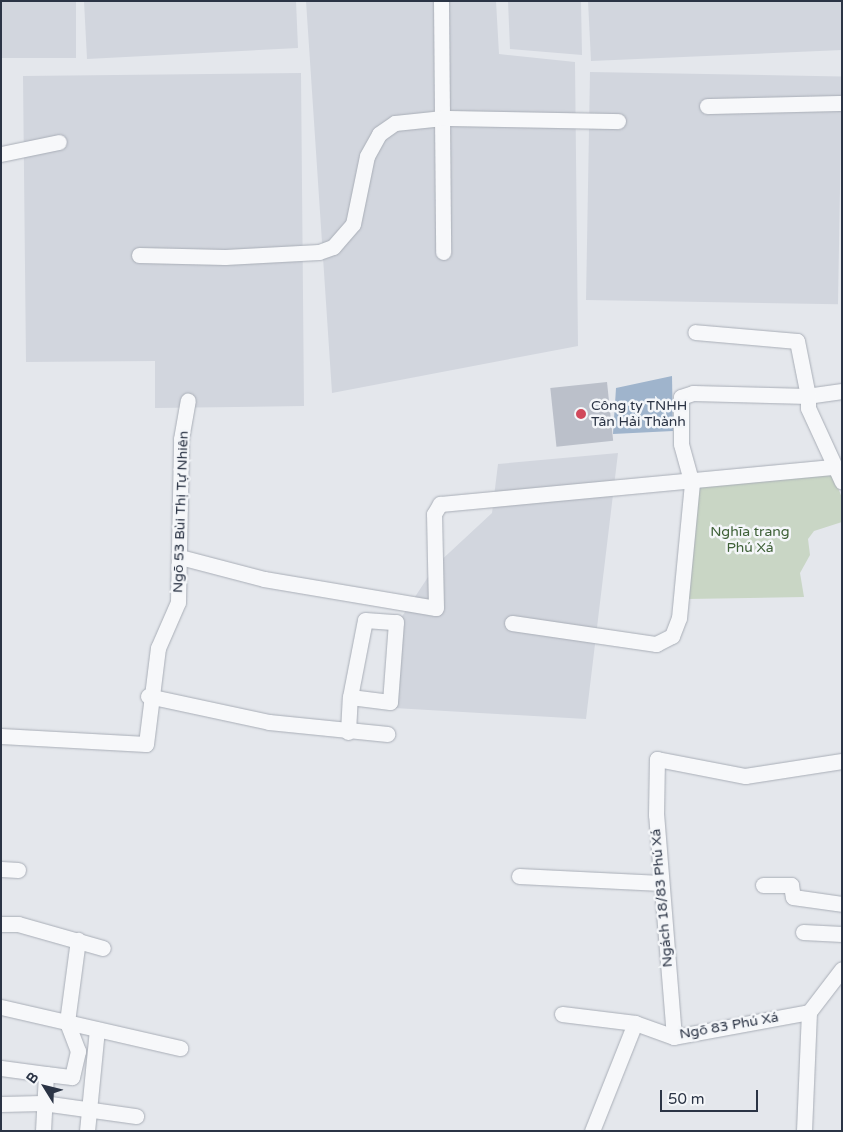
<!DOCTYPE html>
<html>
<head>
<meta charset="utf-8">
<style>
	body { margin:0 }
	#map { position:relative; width:843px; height:1132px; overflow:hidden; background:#e4e7ec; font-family:"Varela Round",sans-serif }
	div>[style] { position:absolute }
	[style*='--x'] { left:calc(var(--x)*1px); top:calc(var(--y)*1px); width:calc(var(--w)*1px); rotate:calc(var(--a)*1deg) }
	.built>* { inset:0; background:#d2d6de; transform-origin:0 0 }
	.green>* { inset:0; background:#c9d6c5 }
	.water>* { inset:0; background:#9fb4cc }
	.building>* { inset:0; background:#bbc0ca; transform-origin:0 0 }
	.roads { filter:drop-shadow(0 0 1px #a9aeb7) drop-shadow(0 0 1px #a9aeb7) }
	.minor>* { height:15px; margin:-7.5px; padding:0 7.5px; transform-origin:7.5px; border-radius:7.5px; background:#f7f8fa }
	.dots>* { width:14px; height:14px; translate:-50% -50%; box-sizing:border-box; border:2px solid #f4f6f9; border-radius:50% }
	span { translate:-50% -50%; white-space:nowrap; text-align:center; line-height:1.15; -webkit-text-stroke:5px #f4f6f9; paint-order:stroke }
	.poi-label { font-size:14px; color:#2b3445 }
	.left { translate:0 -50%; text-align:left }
	.street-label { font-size:14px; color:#2b3445 }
	.park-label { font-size:14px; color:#3f6138 }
	.frame { position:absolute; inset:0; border:2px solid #2b3445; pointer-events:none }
	.north { position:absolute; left:20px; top:1062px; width:50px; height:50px; -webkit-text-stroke:4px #f4f6f9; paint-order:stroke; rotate:306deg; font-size:14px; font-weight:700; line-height:20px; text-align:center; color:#2b3445 }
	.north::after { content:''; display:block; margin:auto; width:18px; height:22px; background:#2b3445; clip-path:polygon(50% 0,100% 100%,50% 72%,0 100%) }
	.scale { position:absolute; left:660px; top:1090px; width:98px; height:22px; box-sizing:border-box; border:2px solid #2b3445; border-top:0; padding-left:6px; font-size:15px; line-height:18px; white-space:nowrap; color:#2b3445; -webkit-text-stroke:4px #f4f6f9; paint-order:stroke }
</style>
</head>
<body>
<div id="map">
	<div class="built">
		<div style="left:1px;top:1px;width:75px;height:57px"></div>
		<div style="clip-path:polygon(84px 1px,296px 1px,298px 48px,87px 59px)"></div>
		<div style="clip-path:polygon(306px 1px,496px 1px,499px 54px,575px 62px,578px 346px,332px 393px)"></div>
		<div style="clip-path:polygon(508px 1px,581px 1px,582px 55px,510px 49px)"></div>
		<div style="clip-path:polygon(588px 1px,842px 1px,842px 50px,591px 61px)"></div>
		<div style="left:590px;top:72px;width:252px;height:228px;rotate:1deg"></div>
		<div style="clip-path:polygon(301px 73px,304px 406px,155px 408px,155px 361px,26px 362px,23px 76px)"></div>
		<div style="clip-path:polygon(618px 453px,586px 719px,394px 708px,399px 621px,436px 565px,492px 513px,498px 464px)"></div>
	</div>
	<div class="green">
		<div style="clip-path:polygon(832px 472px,842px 498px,842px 522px,814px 531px,808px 539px,810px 555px,800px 573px,804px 597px,687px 599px,697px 486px)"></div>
	</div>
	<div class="water">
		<div style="clip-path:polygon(672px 376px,673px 431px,613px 434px,616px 388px)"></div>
	</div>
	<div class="building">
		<div style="left:607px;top:382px;width:59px;height:57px;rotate:84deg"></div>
	</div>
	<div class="roads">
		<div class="minor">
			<div style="--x:441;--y:1;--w:251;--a:89.5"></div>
			<div style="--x:707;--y:106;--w:135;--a:-1.3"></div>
			<div style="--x:1;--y:154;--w:59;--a:-11.7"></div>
			<div style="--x:139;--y:255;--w:86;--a:1.3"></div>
			<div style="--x:225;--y:257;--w:94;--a:-3"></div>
			<div style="--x:319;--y:252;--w:15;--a:-20"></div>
			<div style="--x:333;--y:247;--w:30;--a:-49"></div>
			<div style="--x:353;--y:224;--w:69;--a:-78.4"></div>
			<div style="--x:367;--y:156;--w:25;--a:-61"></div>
			<div style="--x:379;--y:134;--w:19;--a:-35"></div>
			<div style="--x:395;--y:123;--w:48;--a:-5.9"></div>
			<div style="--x:443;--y:118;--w:175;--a:1"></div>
			<div style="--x:842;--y:391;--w:34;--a:172"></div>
			<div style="--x:808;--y:396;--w:12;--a:90"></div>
			<div style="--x:808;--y:408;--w:81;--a:65.3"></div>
			<div style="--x:180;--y:557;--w:87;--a:14.7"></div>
			<div style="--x:264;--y:579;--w:174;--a:9.6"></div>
			<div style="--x:436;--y:608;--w:94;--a:-91.2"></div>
			<div style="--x:434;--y:514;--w:12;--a:-59"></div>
			<div style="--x:440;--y:504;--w:397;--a:-5.4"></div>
			<div style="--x:512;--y:623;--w:146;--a:8.3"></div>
			<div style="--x:656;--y:644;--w:18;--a:-27"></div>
			<div style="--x:672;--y:636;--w:19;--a:-69"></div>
			<div style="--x:679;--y:618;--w:135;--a:-84.5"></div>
			<div style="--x:692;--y:484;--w:41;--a:-105.4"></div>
			<div style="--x:681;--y:444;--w:47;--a:-90"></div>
			<div style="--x:681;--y:397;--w:13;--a:-18"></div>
			<div style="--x:693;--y:393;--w:115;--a:1.5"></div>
			<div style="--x:808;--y:396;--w:56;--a:-101.3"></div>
			<div style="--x:797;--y:341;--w:102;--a:-175"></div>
			<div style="--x:148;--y:696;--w:124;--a:12.1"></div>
			<div style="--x:269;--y:722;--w:119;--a:5.8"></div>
			<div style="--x:348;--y:732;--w:35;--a:-87"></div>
			<div style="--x:350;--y:697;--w:78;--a:-79"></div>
			<div style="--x:365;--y:620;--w:31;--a:4"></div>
			<div style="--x:396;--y:622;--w:80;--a:94.3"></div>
			<div style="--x:390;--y:702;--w:40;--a:-172.9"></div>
			<div style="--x:1;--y:736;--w:145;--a:3.2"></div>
			<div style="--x:146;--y:744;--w:97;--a:-82.9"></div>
			<div style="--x:158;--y:648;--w:50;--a:-66.5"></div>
			<div style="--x:178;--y:602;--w:163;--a:-88.9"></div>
			<div style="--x:181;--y:439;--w:39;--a:-80"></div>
			<div style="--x:1;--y:869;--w:17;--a:3"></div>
			<div style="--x:519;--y:876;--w:142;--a:2.8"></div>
			<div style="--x:763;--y:885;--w:28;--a:0"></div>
			<div style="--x:791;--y:885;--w:12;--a:81"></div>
			<div style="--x:793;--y:897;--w:49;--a:8.1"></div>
			<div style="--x:1;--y:924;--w:17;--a:0"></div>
			<div style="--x:18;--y:924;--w:88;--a:15.8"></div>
			<div style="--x:803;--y:932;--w:39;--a:3"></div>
			<div style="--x:1;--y:1007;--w:184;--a:12.9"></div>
			<div style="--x:562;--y:1014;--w:74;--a:7"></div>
			<div style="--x:635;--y:1023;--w:41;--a:19.7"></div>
			<div style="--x:674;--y:1037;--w:137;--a:-10.5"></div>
			<div style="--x:674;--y:1037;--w:223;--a:-94.6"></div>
			<div style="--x:656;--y:815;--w:56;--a:-89"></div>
			<div style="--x:657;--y:759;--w:90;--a:10.9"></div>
			<div style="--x:745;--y:776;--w:98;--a:-8.8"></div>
			<div style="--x:1;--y:1068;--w:45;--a:7.6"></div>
			<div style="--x:1;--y:1104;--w:42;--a:-1.4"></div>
			<div style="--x:43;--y:1103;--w:94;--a:8"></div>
			<div style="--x:43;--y:1131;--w:57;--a:-87"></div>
			<div style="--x:46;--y:1074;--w:26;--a:7"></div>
			<div style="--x:72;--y:1077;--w:27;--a:-77"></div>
			<div style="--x:78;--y:1051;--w:31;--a:-111"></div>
			<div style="--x:67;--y:1022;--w:83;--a:-82.4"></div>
			<div style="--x:87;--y:1131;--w:102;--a:-84.4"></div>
			<div style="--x:592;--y:1131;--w:116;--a:-68.3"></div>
			<div style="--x:804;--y:1131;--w:119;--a:-87.6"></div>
			<div style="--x:809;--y:1012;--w:54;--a:-52.5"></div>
		</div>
	</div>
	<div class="dots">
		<div style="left:581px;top:414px;background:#d1495b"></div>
	</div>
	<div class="poi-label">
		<span class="left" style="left:591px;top:414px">Công ty TNHH<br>Tân Hải Thành</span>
	</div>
	<div class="street-label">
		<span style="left:181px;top:512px;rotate:-88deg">Ngõ 53 Bùi Thị Tự Nhiên</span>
		<span style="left:662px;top:898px;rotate:-95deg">Ngách 18/83 Phú Xá</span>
		<span style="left:729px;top:1026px;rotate:-10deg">Ngõ 83 Phú Xá</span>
	</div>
	<div class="park-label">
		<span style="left:750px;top:540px">Nghĩa trang<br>Phú Xá</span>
	</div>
	<div class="frame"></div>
	<div class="north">B</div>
	<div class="scale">50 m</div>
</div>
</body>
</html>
